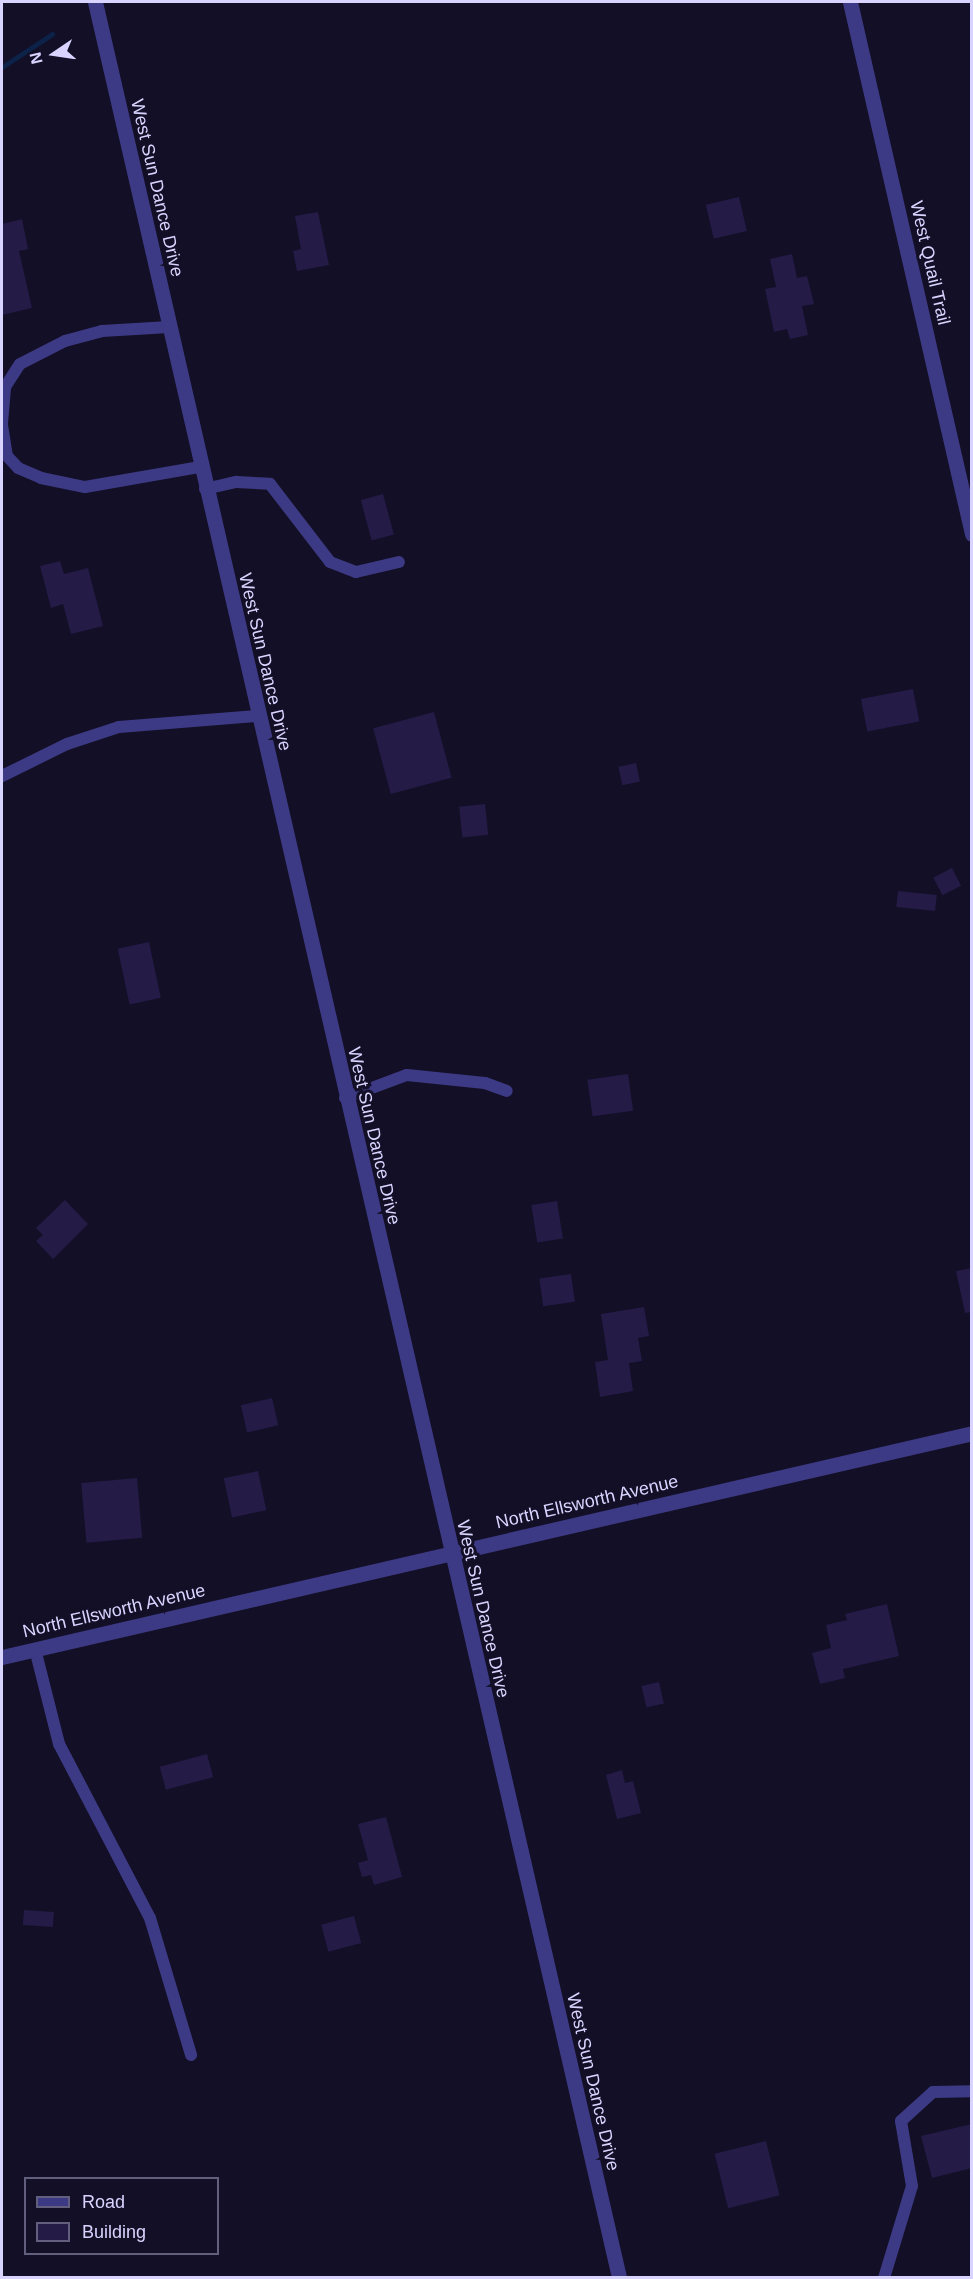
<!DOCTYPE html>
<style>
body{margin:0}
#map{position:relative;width:973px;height:2279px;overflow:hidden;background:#130f26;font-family:Helvetica,sans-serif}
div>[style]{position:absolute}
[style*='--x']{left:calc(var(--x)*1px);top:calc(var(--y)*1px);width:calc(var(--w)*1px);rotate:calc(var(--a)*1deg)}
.stream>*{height:5px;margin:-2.5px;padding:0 2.5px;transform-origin:2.5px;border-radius:2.5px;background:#0c2248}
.building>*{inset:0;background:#241b47;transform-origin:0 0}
.service>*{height:12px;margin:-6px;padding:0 6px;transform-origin:6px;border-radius:6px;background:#3d3a85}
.minor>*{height:15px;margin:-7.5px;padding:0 7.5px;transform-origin:7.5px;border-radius:7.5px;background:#3d3a85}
span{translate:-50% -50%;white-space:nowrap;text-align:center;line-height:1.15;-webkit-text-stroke:6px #130f26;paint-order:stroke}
.street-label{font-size:18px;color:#d9d4ff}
.frame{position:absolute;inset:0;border:3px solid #d9d4ff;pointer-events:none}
.legend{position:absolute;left:24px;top:2177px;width:195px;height:78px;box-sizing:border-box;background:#130f26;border:2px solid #625e7d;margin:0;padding:8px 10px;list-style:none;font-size:18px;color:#d9d4ff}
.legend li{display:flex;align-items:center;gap:12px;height:30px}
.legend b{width:30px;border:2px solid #625e7d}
.north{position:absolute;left:24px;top:24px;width:60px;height:60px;-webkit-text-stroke:4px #130f26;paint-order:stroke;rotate:257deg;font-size:16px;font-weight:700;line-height:24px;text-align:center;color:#d9d4ff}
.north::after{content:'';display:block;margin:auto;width:21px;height:27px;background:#d9d4ff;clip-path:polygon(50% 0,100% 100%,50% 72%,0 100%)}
</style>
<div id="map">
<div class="stream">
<div style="--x:2;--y:67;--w:60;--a:-33.4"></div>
</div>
<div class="building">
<div style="left:739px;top:197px;width:35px;height:34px;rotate:77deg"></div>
<div style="clip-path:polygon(318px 212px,329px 265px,297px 271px,293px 251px,301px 249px,295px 216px)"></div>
<div style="clip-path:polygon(22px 219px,28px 249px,19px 251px,32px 308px,2px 315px,2px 224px)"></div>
<div style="clip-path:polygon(792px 254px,797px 278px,807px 276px,814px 304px,802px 306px,808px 335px,790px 339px,787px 329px,774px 332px,765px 289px,776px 287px,770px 259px)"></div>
<div style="left:383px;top:494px;width:42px;height:23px;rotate:75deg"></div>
<div style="clip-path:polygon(60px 561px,64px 574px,88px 568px,103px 626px,71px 634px,63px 604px,51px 608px,40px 566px)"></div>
<div style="left:913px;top:689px;width:33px;height:53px;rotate:79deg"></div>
<div style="left:434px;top:712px;width:68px;height:63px;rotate:75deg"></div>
<div style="left:636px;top:763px;width:19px;height:18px;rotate:78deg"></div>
<div style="left:485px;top:804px;width:31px;height:26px;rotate:84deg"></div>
<div style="left:952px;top:868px;width:20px;height:21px;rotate:63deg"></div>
<div style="left:898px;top:891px;width:39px;height:16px;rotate:6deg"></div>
<div style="left:149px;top:942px;width:57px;height:32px;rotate:78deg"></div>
<div style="left:628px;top:1074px;width:37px;height:41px;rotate:82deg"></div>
<div style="clip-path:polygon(65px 1200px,88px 1224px,53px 1259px,36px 1241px,43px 1235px,36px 1228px)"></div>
<div style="left:557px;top:1201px;width:38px;height:26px;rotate:81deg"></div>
<div style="clip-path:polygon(972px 1268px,972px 1312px,965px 1313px,956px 1271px)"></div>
<div style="left:571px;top:1274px;width:28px;height:32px;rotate:82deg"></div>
<div style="clip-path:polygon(644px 1307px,649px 1336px,638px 1338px,642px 1361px,629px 1363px,633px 1391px,600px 1397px,595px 1362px,608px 1360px,601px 1314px)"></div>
<div style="left:272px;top:1398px;width:28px;height:32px;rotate:77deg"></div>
<div style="left:258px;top:1471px;width:40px;height:35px;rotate:78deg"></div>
<div style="left:137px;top:1478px;width:60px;height:56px;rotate:85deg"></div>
<div style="clip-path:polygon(887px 1604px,899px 1656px,843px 1669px,845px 1678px,820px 1684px,812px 1653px,831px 1648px,826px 1625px,847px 1620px,845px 1614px)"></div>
<div style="left:659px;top:1682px;width:22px;height:18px;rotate:77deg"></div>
<div style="left:207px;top:1754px;width:24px;height:49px;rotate:75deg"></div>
<div style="clip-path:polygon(622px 1770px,625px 1783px,633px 1781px,641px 1813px,617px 1819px,606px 1775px)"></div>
<div style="clip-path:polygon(386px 1817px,402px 1877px,374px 1885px,371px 1875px,362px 1877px,358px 1863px,368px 1860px,358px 1824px)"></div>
<div style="left:24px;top:1910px;width:30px;height:15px;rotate:4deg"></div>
<div style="left:354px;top:1916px;width:28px;height:34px;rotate:75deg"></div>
<div style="clip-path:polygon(972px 2124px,972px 2168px,932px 2178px,921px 2136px)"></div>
<div style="left:766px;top:2141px;width:56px;height:53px;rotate:76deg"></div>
</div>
<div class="service">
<div style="--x:2;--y:423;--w:36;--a:-85"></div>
<div style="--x:5;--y:387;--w:27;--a:-57"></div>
<div style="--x:20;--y:364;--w:51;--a:-27.1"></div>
<div style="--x:65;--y:341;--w:38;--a:-15"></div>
<div style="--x:102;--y:331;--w:67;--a:-3.4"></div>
<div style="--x:2;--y:425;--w:31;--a:81"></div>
<div style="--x:7;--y:456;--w:16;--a:47"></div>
<div style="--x:18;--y:468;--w:25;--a:23"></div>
<div style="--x:41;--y:478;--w:45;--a:11.6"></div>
<div style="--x:85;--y:487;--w:117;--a:-9.9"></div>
<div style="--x:205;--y:489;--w:32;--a:-13"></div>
<div style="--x:236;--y:482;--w:34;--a:3"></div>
<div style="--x:270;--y:484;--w:98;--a:52.4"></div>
<div style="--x:330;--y:562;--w:28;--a:21"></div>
<div style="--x:356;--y:572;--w:44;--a:-13.1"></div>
<div style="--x:2;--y:776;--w:72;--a:-26.2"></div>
<div style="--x:67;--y:744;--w:55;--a:-18.1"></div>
<div style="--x:119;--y:727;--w:138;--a:-4.6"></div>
<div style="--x:345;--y:1098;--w:66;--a:-20.4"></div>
<div style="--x:407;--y:1075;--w:78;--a:5.9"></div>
<div style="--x:485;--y:1083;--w:23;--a:20"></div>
<div style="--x:35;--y:1649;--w:98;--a:75.8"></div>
<div style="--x:59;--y:1744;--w:196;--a:62.4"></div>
<div style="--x:150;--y:1918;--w:143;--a:73.3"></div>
<div style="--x:884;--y:2278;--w:96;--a:-73.1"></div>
<div style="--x:912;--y:2186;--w:66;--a:-99.6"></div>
<div style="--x:901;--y:2121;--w:43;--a:-42.2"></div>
<div style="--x:933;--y:2092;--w:39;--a:-1"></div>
</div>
<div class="minor">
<div style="--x:95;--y:2;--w:2336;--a:77.03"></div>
<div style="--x:850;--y:2;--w:546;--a:77.08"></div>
<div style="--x:2;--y:1657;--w:996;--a:-13"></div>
</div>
<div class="street-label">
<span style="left:157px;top:188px;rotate:77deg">West Sun Dance Drive</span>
<span style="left:930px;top:263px;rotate:77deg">West Quail Trail</span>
<span style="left:265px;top:662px;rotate:77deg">West Sun Dance Drive</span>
<span style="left:374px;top:1136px;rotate:77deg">West Sun Dance Drive</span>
<span style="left:587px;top:1502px;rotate:-13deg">North Ellsworth Avenue</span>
<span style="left:483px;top:1609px;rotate:77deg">West Sun Dance Drive</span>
<span style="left:114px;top:1611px;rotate:-13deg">North Ellsworth Avenue</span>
<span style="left:593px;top:2082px;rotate:77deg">West Sun Dance Drive</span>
</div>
<div class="frame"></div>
<ul class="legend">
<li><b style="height:8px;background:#3d3a85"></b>Road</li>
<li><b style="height:16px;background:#241b47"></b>Building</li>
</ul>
<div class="north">N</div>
</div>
